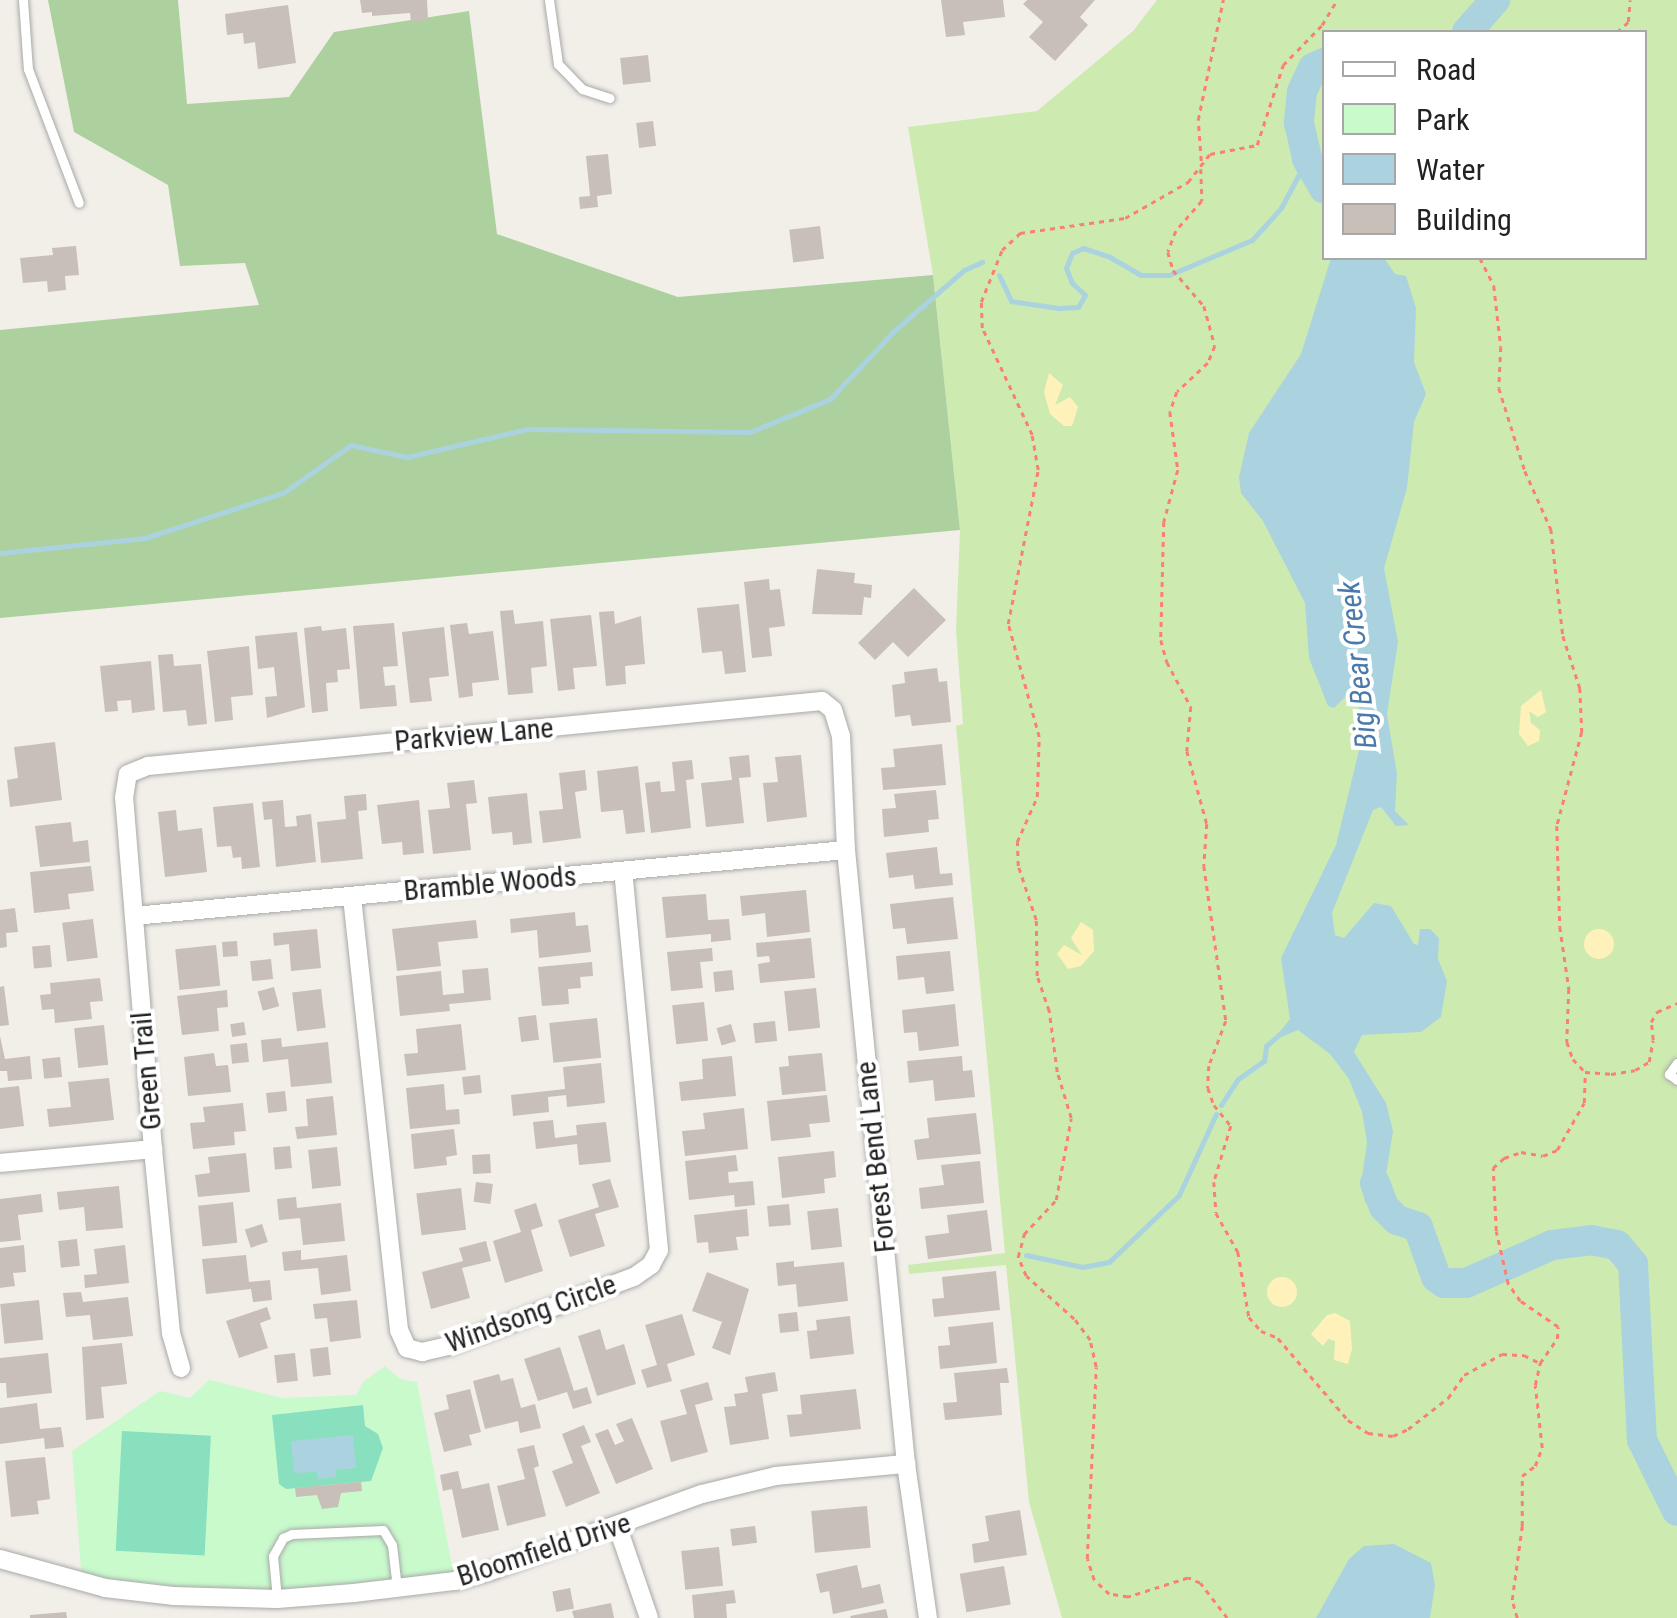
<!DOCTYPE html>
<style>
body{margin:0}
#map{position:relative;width:1677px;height:1618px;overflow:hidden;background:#f2efe9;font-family:"Roboto Condensed",sans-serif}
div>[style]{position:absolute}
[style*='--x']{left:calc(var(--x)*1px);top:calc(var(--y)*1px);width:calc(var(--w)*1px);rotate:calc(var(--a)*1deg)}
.grass>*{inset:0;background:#cdebb0}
.forest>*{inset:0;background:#add19e}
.sand>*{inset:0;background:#fff1ba}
.round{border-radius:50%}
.park>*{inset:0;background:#c8facc}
.pitch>*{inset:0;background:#88e0be;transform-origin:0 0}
.water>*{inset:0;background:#aad3df}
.stream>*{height:5px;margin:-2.5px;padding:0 2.5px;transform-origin:2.5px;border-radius:2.5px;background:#aad3df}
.river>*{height:30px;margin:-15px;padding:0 15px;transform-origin:15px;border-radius:15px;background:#aad3df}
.building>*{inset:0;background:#c7bfb8;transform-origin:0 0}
.path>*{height:2.5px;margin-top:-1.25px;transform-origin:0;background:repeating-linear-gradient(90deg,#fa8072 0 5px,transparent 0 10px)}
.roads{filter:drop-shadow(0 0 2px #a9a9a9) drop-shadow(0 0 2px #a9a9a9)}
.lane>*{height:9px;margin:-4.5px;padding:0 4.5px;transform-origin:4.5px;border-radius:4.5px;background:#fff}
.street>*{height:18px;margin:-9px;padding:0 9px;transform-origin:9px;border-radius:9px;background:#fff}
span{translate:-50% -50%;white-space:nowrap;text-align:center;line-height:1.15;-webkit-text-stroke:8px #fff;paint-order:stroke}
.street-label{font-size:28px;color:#222}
.water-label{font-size:30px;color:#4a7aab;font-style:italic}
.legend{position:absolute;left:1322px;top:30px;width:325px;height:230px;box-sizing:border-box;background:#fff;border:2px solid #a7a7a7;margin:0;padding:12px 18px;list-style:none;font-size:30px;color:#222}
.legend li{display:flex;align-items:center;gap:20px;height:50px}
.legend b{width:50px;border:2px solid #a7a7a7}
</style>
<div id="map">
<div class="grass">
<div style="clip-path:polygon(evenodd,1157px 0,1677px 0,1677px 1618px,1062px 1618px,1029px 1502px,1006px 1265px,909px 1274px,908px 1265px,1005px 1253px,956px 726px,963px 724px,956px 630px,960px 530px,933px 275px,908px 127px,1037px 111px,1133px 31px,1157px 0,1324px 32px,1644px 32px,1644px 258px,1324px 258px,1324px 32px)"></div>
</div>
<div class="forest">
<div style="clip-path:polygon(48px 0,178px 0,187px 104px,289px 97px,334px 32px,469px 11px,497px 234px,678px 297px,933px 275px,960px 530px,0 618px,0 330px,259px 305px,245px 263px,180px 266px,168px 185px,74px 132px)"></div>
</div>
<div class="sand">
<div style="clip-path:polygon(1049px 373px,1063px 385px,1055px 405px,1070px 397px,1078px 407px,1072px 426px,1064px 426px,1050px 414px,1044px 392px)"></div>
<div style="clip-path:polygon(1541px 690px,1546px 712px,1538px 717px,1529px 711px,1531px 723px,1540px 730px,1539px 741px,1528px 746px,1519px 734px,1521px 706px)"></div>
<div style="clip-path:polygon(1081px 922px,1093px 930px,1094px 951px,1081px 966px,1068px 969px,1057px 954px,1064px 945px,1082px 955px,1071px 938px)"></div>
<div class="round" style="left:1584px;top:929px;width:30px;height:30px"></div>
<div class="round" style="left:1267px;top:1277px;width:30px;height:30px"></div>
<div style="clip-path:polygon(1335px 1313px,1350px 1321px,1352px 1349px,1348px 1364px,1334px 1360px,1335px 1341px,1328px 1339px,1323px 1346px,1311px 1334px,1327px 1315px)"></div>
</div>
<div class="park">
<div style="clip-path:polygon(385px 1366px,400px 1379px,417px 1382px,455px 1581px,315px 1596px,82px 1583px,72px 1451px,160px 1391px,190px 1398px,209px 1380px,283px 1398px,356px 1395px,363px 1382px)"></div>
</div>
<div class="pitch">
<div style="clip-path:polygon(363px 1405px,365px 1426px,378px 1434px,383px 1448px,371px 1481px,286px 1489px,279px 1484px,272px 1415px)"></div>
<div style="left:122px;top:1431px;width:89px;height:120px;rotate:3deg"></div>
</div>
<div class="water">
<div style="clip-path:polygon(1331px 258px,1384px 258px,1395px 274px,1406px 276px,1416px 308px,1414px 362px,1426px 394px,1414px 422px,1407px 488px,1384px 568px,1398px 642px,1387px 714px,1397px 774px,1395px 811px,1409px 825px,1396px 826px,1381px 807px,1373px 810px,1332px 913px,1335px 935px,1344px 938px,1374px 903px,1391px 906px,1414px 944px,1418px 945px,1420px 929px,1430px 929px,1439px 938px,1438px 959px,1447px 981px,1441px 1017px,1421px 1032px,1362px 1035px,1354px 1052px,1386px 1103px,1393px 1131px,1385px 1181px,1393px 1202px,1392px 1216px,1379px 1219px,1365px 1202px,1361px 1184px,1367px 1142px,1362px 1112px,1349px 1079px,1330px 1054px,1298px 1030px,1279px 1038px,1278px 1034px,1290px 1019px,1281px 958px,1336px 845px,1359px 750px,1359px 708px,1349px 693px,1334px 708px,1328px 706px,1309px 658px,1305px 603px,1263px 521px,1241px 493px,1239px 477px,1249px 433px,1301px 354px)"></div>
<div style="clip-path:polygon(353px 1435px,356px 1468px,336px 1470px,336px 1477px,318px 1479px,317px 1472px,294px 1473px,291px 1441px)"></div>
<div style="clip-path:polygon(1394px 1544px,1431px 1563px,1435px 1585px,1430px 1618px,1316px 1618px,1349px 1559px,1364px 1546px)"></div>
</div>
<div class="stream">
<div style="--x:999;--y:275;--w:29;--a:65"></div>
<div style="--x:1011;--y:301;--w:48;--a:8.5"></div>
<div style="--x:1058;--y:308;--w:20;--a:-3"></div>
<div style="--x:1078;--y:307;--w:14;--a:-60"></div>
<div style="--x:1085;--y:295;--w:18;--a:-137"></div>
<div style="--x:1072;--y:283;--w:16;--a:-112"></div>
<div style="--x:1066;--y:268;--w:16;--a:-68"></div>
<div style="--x:1072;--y:253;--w:12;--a:-24"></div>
<div style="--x:1083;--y:248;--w:26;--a:18"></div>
<div style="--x:1108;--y:256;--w:38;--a:30"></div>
<div style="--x:1141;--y:275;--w:28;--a:0"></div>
<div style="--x:1169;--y:275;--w:90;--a:-22.9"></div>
<div style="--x:1252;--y:240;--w:43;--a:-47.8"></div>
<div style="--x:1281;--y:208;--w:55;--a:-62"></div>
<div style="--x:0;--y:553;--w:146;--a:-5.9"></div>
<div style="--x:145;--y:538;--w:145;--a:-18.1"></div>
<div style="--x:283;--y:493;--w:83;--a:-35.2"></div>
<div style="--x:351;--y:445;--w:57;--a:12.1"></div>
<div style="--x:407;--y:457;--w:123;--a:-13.1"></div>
<div style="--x:527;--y:429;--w:223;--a:0.8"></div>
<div style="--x:750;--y:432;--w:87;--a:-22.4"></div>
<div style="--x:830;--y:399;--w:93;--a:-46.7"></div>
<div style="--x:894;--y:331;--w:93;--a:-41.1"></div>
<div style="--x:964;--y:270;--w:20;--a:-24"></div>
<div style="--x:1221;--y:1105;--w:31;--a:-57"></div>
<div style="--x:1238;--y:1079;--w:32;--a:-35"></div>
<div style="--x:1264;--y:1061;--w:15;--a:-82"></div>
<div style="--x:1266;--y:1046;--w:18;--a:-41"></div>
<div style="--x:1026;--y:1255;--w:58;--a:11.9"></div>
<div style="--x:1083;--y:1267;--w:26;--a:-11"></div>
<div style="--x:1109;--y:1262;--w:97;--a:-43.7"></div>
<div style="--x:1179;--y:1195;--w:89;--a:-65.4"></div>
</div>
<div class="river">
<div style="--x:1467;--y:32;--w:43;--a:-48.8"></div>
<div style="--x:1324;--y:63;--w:12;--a:156"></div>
<div style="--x:1313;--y:68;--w:26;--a:115"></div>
<div style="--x:1302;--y:92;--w:31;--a:96"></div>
<div style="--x:1299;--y:123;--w:37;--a:77"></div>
<div style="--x:1307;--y:159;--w:34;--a:60"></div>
<div style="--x:1375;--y:1183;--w:26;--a:69"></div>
<div style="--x:1384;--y:1207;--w:18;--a:45"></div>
<div style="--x:1397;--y:1220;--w:22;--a:18"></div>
<div style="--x:1418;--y:1227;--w:53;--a:70.2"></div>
<div style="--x:1436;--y:1277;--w:10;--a:37"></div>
<div style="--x:1444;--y:1283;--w:22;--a:0"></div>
<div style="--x:1466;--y:1283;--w:94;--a:-23.8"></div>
<div style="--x:1552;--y:1245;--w:39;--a:-7"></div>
<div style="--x:1591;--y:1240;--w:26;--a:11"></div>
<div style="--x:1617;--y:1245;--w:25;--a:50"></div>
<div style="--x:1633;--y:1264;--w:176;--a:87.1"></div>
<div style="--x:1642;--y:1440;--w:79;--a:63.8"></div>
</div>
<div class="building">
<div style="clip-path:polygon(360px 0,427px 0,428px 20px,411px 22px,410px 13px,372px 16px,372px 12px,362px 13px)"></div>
<div style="clip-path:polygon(941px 0,1003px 0,1005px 17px,963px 22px,965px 35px,946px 37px)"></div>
<div style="clip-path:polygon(1027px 0,1095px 0,1080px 17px,1088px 25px,1055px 61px,1029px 37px,1043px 22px,1023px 4px)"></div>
<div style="clip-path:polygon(288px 5px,296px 63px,258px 69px,255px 42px,244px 44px,243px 33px,227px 35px,225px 14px)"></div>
<div style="left:648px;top:55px;width:27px;height:28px;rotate:84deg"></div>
<div style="left:653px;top:121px;width:25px;height:17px;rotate:83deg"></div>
<div style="clip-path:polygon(608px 154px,612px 194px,597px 196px,598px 207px,580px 209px,579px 197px,590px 196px,586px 156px)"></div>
<div style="left:820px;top:226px;width:33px;height:31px;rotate:83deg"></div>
<div style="clip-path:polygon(76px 246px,79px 275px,65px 276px,66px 290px,48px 292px,47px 281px,23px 283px,20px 258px,53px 255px,52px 248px)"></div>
<div style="clip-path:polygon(817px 569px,855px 573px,854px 583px,872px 585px,871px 598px,864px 597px,862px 615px,812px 614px)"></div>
<div style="clip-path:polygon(769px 579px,770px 590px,780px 589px,785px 626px,769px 628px,772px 656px,752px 658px,744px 582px)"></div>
<div style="clip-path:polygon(914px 588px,946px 620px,908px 657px,893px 642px,875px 660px,858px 643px)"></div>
<div style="clip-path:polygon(739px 604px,746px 672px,725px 674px,722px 651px,702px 653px,697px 608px)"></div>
<div style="clip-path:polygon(513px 610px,515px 624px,543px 621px,547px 666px,531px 668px,533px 693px,508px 695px,500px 611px)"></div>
<div style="clip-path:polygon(614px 611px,615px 624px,641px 616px,645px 664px,625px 666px,626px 684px,606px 686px,599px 612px)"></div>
<div style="clip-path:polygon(591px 615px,597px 666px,573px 668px,575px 689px,558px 691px,550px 619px)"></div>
<div style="clip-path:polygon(394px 623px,398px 666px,383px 667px,385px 686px,395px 685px,397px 706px,360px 709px,353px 626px)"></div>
<div style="clip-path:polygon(467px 623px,469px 634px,493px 631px,499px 680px,472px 683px,473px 696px,459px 698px,450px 625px)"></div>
<div style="clip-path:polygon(321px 626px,322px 631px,346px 628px,350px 669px,337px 670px,338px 682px,326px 683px,328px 711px,312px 713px,304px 628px)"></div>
<div style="clip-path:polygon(444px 627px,449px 676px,429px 678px,432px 701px,410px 703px,402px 632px)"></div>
<div style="clip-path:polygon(297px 632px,305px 707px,267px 718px,265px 697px,277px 696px,274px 667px,258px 669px,255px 636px)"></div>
<div style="clip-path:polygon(249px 646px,253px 695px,231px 697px,233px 720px,215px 722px,207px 651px)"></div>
<div style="clip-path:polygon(173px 654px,174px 666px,201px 664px,207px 724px,188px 726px,186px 710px,163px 712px,158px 655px)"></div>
<div style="clip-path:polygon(151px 661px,155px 710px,132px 713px,131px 700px,117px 701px,118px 711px,105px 712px,100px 666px)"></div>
<div style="clip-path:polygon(937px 668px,939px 682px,947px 681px,951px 722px,912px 726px,910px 715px,895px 717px,892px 685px,905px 683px,904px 672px)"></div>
<div style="clip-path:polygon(55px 742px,62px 800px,10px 807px,7px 780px,18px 778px,14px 747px)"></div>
<div style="clip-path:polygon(942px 744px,946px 785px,883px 790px,881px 768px,895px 767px,893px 749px)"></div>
<div style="clip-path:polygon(749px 755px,751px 777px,739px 778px,744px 823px,706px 827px,701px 783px,732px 780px,729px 757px)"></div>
<div style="clip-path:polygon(801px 755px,807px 817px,767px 822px,763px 783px,778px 782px,775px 757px)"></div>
<div style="clip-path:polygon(692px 760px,694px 779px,686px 780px,691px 828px,651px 833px,645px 783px,660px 781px,661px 792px,675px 791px,672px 762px)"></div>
<div style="clip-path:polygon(638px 766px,645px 832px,626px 834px,623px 810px,601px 812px,597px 771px)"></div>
<div style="clip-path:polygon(585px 770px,587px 790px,575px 792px,581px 838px,543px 843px,539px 811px,563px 809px,559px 773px)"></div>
<div style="clip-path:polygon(474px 780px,477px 803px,466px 804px,471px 850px,433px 854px,428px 810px,450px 808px,447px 783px)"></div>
<div style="clip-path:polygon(936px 790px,939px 819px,928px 820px,929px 832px,884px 837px,882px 809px,896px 808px,894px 794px)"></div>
<div style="clip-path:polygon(527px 793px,532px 843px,513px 845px,512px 832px,492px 834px,488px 797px)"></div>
<div style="clip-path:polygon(366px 794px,367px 810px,358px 811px,363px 859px,321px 863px,317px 822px,346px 819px,344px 796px)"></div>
<div style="clip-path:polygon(283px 800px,285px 827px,297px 826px,296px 816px,311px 814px,316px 862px,276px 867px,272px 819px,264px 820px,262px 802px)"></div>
<div style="clip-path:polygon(419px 800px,424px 853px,403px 855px,402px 842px,382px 844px,377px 805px)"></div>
<div style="clip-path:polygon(253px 803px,260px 867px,242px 869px,241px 857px,233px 858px,231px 846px,217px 847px,213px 807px)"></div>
<div style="clip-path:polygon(176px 810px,178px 831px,202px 828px,207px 872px,165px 877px,158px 812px)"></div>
<div style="clip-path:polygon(71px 822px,73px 842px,88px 840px,90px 862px,40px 867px,35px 826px)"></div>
<div style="clip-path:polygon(937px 847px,940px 874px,952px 873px,953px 885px,915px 889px,913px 875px,889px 878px,886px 853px)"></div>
<div style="clip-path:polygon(91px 866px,94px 891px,68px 894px,70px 909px,34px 913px,30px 872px)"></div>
<div style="clip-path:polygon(806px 890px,810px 932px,767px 937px,765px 913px,742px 916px,740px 896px)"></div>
<div style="clip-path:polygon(706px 894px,708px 920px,729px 919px,731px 940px,711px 942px,711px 934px,666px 938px,662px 897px)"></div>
<div style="clip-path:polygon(953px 897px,958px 939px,907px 944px,905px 928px,893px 929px,890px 904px)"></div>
<div style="clip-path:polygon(15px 908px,18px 932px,6px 933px,7px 947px,0 948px,0 910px)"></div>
<div style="clip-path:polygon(575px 912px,576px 926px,588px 925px,591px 952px,539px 958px,537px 930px,511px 933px,510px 919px)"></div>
<div style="left:93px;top:919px;width:39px;height:31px;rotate:83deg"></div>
<div style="clip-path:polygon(476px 920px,478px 938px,438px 942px,441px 966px,397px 971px,392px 929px)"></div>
<div style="clip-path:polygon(317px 929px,321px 968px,291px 971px,289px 944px,274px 946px,273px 933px)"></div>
<div style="clip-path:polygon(811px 938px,815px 978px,760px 983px,758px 964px,770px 962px,769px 956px,757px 957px,756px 943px)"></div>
<div style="left:237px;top:941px;width:15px;height:15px;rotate:86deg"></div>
<div style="left:50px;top:945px;width:22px;height:18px;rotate:85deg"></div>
<div style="left:216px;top:945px;width:41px;height:41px;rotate:84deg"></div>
<div style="clip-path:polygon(712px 948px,713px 961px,700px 962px,703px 988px,671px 991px,667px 952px)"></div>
<div style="clip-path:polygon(950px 951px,954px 991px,926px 994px,924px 977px,898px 980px,896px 956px)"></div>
<div style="left:271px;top:959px;width:20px;height:21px;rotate:84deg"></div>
<div style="clip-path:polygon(592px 962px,593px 976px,580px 977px,581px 988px,568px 989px,569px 1004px,542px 1006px,538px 967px)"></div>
<div style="clip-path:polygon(488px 968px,491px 1000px,449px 1004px,450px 1011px,400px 1016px,396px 976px,441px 971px,443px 995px,464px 993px,462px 970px)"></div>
<div style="left:732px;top:970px;width:20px;height:19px;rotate:84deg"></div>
<div style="clip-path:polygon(100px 978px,103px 1001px,90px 1002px,92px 1019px,55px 1023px,54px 1009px,42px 1010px,40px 995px,51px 994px,50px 983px)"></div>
<div style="clip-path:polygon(4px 986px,9px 1025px,0 1026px,0 987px)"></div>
<div style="left:274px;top:987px;width:20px;height:17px;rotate:75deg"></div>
<div style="left:816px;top:988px;width:40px;height:32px;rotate:84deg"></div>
<div style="left:321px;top:989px;width:39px;height:29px;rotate:83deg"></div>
<div style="clip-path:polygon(227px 990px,228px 1007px,217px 1008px,219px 1031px,182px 1035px,177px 996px)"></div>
<div style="left:704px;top:1002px;width:39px;height:32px;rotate:84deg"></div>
<div style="clip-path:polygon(955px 1004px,959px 1046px,919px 1051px,917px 1032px,904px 1033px,902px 1010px)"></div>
<div style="left:536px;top:1015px;width:25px;height:18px;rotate:83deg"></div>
<div style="left:597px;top:1018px;width:40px;height:48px;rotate:84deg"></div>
<div style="left:775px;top:1021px;width:20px;height:22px;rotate:84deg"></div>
<div style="left:244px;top:1022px;width:13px;height:14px;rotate:81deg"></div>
<div style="clip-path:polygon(461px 1024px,466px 1070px,407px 1076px,404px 1054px,418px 1053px,416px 1029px)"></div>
<div style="left:731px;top:1024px;width:18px;height:15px;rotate:74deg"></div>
<div style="left:104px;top:1025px;width:40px;height:30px;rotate:84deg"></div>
<div style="clip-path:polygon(0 1036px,5px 1059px,30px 1056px,32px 1079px,8px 1081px,7px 1071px,0 1071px)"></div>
<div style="clip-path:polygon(281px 1038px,282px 1047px,328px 1042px,332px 1083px,291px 1087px,288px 1059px,263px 1062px,261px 1040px)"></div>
<div style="left:247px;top:1043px;width:19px;height:17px;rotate:84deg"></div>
<div style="clip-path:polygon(214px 1053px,216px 1066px,228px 1065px,231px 1092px,188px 1096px,184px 1057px)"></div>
<div style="clip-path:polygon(822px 1053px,826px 1091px,782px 1095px,779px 1067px,789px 1066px,788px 1056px)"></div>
<div style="clip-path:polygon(732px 1056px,736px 1096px,681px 1101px,679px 1082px,703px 1079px,702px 1059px)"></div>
<div style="clip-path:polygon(962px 1056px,963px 1071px,972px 1070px,975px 1097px,935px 1101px,933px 1080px,909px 1083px,907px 1061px)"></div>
<div style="left:60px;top:1057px;width:20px;height:18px;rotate:84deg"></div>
<div style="clip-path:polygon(601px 1063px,605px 1103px,567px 1107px,566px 1095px,548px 1097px,549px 1112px,513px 1116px,511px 1095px,565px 1089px,563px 1067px)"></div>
<div style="left:480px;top:1075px;width:18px;height:18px;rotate:84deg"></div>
<div style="clip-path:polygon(109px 1078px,114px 1120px,49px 1127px,47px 1109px,71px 1107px,68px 1082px)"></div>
<div style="clip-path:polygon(444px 1084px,446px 1110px,459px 1109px,460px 1124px,410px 1129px,406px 1088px)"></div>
<div style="clip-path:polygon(19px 1086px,24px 1126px,0 1129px,0 1088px)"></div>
<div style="left:285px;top:1091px;width:20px;height:19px;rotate:84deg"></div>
<div style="clip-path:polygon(827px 1095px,830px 1122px,809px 1124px,811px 1137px,771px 1141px,767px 1101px)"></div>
<div style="clip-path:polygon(333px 1096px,337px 1135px,297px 1139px,295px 1127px,308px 1126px,306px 1099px)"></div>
<div style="clip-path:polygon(243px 1103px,246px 1131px,234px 1132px,235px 1145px,193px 1149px,190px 1123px,205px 1122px,203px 1107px)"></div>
<div style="clip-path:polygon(744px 1108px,748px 1149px,685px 1156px,682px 1131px,705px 1129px,703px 1113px)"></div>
<div style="clip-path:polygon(976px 1113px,981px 1154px,917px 1160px,914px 1140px,929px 1138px,927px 1118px)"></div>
<div style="clip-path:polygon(553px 1120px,555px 1138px,577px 1135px,576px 1125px,606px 1122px,611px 1162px,579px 1165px,577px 1144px,536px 1149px,533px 1122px)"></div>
<div style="clip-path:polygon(454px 1129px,457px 1155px,446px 1157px,447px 1165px,414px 1169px,411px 1134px)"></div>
<div style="left:290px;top:1146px;width:22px;height:17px;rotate:85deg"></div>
<div style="left:337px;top:1147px;width:39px;height:29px;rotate:84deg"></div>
<div style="clip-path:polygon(834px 1151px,836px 1177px,824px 1179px,825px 1193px,782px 1198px,778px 1157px)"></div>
<div style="clip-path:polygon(246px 1153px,250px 1192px,198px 1197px,195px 1175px,210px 1173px,208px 1157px)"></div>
<div style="left:490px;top:1154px;width:19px;height:18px;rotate:87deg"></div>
<div style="clip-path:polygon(736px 1155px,738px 1171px,728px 1172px,729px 1183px,753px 1181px,755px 1205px,735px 1207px,734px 1195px,689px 1200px,685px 1161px)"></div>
<div style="clip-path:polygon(980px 1161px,984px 1203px,921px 1209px,919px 1188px,944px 1185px,941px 1165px)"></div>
<div style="clip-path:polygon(610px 1179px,619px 1207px,595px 1214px,605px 1246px,570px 1257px,558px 1220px,599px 1207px,592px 1184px)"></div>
<div style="left:476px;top:1182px;width:17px;height:20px;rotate:7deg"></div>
<div style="clip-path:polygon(119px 1186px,123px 1228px,86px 1231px,84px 1207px,59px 1210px,57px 1192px)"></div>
<div style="left:461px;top:1188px;width:42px;height:45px;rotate:83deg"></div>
<div style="clip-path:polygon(41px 1194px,43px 1212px,18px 1215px,21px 1240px,0 1242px,0 1199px)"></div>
<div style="clip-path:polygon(296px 1197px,297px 1208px,341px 1203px,345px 1241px,303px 1245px,300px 1218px,279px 1220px,277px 1199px)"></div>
<div style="left:233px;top:1202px;width:41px;height:35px;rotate:84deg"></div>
<div style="clip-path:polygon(536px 1203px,543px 1226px,531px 1230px,543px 1271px,505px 1283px,493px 1241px,521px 1232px,514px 1210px)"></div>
<div style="left:789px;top:1204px;width:21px;height:22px;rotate:85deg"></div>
<div style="left:838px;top:1208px;width:39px;height:31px;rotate:84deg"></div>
<div style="clip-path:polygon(747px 1209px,749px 1236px,736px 1237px,738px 1250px,709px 1253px,708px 1242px,697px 1243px,694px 1215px)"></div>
<div style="clip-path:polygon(987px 1210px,992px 1251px,928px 1259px,925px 1236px,949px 1233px,947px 1215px)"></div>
<div style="left:262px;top:1224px;width:19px;height:18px;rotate:72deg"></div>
<div style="left:77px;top:1239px;width:27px;height:19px;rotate:84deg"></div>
<div style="clip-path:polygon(486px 1241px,491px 1261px,462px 1268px,470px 1298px,431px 1309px,422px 1272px,463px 1261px,459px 1248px)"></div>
<div style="clip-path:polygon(24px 1245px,26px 1272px,13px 1273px,15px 1286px,0 1288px,0 1248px)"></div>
<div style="clip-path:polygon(125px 1245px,129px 1283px,85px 1288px,84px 1275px,97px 1274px,94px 1249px)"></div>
<div style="clip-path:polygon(301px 1250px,301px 1260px,347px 1255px,351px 1291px,321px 1295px,318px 1268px,284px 1271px,282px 1252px)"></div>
<div style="clip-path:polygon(246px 1255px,249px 1282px,270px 1280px,272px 1300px,253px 1302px,251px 1289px,206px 1294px,202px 1259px)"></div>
<div style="clip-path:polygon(794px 1261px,794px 1267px,844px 1262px,848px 1301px,798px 1307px,796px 1284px,778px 1286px,776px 1263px)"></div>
<div style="clip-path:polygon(996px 1271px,1000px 1310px,934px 1317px,932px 1299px,944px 1298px,942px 1277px)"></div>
<div style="clip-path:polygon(707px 1272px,749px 1289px,730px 1355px,712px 1348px,722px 1322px,692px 1311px)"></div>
<div style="clip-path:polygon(81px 1292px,83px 1302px,128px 1297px,133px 1336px,93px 1340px,90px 1315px,66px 1317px,63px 1293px)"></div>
<div style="left:39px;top:1300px;width:40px;height:39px;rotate:84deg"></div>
<div style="clip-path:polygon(357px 1300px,361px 1338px,330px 1342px,327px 1318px,315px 1319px,313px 1304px)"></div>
<div style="clip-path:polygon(267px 1307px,271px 1319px,260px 1323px,268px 1348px,239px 1358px,226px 1321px)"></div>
<div style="left:797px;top:1312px;width:19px;height:19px;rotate:84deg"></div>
<div style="clip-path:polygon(682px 1314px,695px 1355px,667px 1364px,672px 1381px,647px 1388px,641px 1370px,657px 1365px,645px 1325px)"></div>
<div style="clip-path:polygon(850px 1316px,854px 1354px,810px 1359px,807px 1331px,817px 1330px,816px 1320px)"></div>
<div style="clip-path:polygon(993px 1322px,997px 1363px,940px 1369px,938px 1346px,950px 1345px,948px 1327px)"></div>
<div style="clip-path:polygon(600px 1329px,606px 1350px,624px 1344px,636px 1384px,597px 1396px,578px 1336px)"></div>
<div style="clip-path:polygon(122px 1343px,127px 1384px,101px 1387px,104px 1418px,86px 1420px,82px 1347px)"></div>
<div style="left:328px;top:1347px;width:28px;height:18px;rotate:84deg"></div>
<div style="clip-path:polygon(560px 1347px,574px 1391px,587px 1387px,592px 1403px,573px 1409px,567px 1392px,538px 1401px,524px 1359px)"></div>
<div style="clip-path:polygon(48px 1353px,52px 1393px,7px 1398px,6px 1383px,0 1383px,0 1358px)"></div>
<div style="left:295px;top:1353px;width:28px;height:21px;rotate:84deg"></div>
<div style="clip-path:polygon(1007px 1368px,1009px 1383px,1000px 1383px,1002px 1415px,945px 1420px,943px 1403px,957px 1402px,954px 1373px)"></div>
<div style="clip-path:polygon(775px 1372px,778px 1391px,762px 1394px,769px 1439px,730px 1445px,724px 1407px,736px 1406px,734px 1394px,748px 1392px,745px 1377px)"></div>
<div style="clip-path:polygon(499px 1374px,501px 1381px,513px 1378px,521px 1408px,535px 1404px,541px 1428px,520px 1433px,518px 1421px,485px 1429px,473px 1381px)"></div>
<div style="clip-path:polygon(708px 1382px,713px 1400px,695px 1405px,708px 1452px,671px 1462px,660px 1421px,687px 1414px,680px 1390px)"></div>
<div style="clip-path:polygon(470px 1389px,481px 1432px,469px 1435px,472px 1445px,444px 1452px,434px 1413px,449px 1409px,446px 1395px)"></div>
<div style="clip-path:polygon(856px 1389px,861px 1429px,790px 1437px,787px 1415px,802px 1414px,800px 1395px)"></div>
<div style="clip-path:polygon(37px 1403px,40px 1429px,61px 1427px,64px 1447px,45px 1449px,44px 1438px,0 1444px,0 1408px)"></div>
<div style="clip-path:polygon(632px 1418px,653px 1469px,616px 1484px,595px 1434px,608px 1429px,615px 1445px,624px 1441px,616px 1424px)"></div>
<div style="clip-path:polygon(584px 1425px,591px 1442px,581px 1446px,600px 1493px,566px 1507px,552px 1471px,573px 1463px,562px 1434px)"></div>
<div style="clip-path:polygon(534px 1445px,539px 1466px,534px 1468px,546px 1516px,507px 1526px,497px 1486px,525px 1479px,517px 1449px)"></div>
<div style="clip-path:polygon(45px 1457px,50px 1499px,37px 1501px,39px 1514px,11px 1517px,5px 1461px)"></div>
<div style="clip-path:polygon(458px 1471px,462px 1489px,489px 1483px,499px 1530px,462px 1538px,452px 1489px,443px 1491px,440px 1475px)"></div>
<div style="clip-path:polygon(361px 1482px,362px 1491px,341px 1493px,338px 1507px,322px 1509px,317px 1495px,296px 1497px,295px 1488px)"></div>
<div style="left:867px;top:1506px;width:42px;height:56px;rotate:85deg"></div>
<div style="clip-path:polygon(1020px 1510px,1027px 1555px,974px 1563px,972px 1544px,989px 1541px,985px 1516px)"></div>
<div style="left:755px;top:1526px;width:17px;height:25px;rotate:83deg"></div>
<div style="left:719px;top:1547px;width:39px;height:38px;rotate:84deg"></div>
<div style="clip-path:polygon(857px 1565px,862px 1588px,880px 1584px,884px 1603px,833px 1614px,829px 1591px,820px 1593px,816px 1574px)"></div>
<div style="left:1004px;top:1566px;width:39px;height:45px;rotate:80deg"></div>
<div style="left:570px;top:1588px;width:21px;height:18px;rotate:79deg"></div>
<div style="clip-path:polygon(734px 1590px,736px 1603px,726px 1604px,727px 1618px,694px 1618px,692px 1595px)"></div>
<div style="clip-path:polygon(611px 1603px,614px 1618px,574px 1618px,572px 1611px)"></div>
<div style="clip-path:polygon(886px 1609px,888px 1618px,851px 1618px,850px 1616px)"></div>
<div style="clip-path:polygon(66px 1612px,67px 1618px,30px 1618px,30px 1615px)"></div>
</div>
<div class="path">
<div style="--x:1617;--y:32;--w:15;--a:-42"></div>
<div style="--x:1628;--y:22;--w:22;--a:-85"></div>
<div style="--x:1201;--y:161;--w:41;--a:-94.2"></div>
<div style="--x:1198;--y:120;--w:123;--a:-78.2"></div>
<div style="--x:1201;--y:169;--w:32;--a:88"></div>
<div style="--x:1202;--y:201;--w:40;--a:131"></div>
<div style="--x:1176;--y:231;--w:22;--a:111"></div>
<div style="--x:1168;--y:252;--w:19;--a:74"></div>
<div style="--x:1173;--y:270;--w:48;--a:49.3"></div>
<div style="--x:1204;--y:306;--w:41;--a:74.6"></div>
<div style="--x:1215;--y:346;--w:18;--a:112"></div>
<div style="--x:1208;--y:363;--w:42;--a:136.9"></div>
<div style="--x:1177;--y:392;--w:21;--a:109"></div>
<div style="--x:1170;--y:412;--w:59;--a:82.1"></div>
<div style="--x:1178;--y:470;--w:54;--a:105.1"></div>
<div style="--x:1164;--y:522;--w:118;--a:91.5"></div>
<div style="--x:1161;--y:640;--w:23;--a:75"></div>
<div style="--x:1167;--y:662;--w:51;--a:61.9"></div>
<div style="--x:1191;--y:707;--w:44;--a:95.2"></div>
<div style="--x:1187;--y:751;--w:76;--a:74.7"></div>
<div style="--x:1207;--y:824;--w:42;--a:94.1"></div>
<div style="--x:1204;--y:866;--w:157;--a:81.9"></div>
<div style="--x:1226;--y:1021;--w:48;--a:110.7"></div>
<div style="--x:1209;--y:1066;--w:22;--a:93"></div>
<div style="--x:1208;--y:1088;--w:18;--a:71"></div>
<div style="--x:1214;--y:1105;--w:27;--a:51"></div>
<div style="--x:1231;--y:1126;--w:59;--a:106.9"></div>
<div style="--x:1214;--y:1182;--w:31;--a:86"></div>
<div style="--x:1216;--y:1213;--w:45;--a:60.6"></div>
<div style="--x:1238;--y:1252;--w:66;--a:80.4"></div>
<div style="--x:1249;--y:1317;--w:18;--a:49"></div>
<div style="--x:1261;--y:1331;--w:18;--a:22"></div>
<div style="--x:1278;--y:1338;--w:108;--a:49.5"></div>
<div style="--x:1348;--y:1420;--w:24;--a:33"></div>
<div style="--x:1368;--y:1433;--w:25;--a:7"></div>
<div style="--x:1393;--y:1436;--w:17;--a:-25"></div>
<div style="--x:1408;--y:1429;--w:51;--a:-37.8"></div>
<div style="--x:1448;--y:1398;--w:28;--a:-55"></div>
<div style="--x:1464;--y:1375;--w:43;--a:-28.9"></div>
<div style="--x:1502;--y:1354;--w:22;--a:3"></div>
<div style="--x:1524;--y:1355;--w:18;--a:27"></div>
<div style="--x:1480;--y:258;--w:31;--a:63"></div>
<div style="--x:1494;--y:286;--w:61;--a:83.5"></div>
<div style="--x:1501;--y:347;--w:41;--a:92.8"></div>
<div style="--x:1499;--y:388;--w:87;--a:72.6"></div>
<div style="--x:1525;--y:471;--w:64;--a:65.9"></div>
<div style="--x:1551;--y:529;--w:108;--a:83.6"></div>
<div style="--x:1563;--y:636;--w:55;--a:71.9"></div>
<div style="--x:1580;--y:688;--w:44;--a:87.4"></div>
<div style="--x:1582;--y:732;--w:97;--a:104.9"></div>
<div style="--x:1557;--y:826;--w:101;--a:88.3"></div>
<div style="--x:1560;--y:927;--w:63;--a:81.7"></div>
<div style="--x:1569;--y:989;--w:53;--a:92.2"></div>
<div style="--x:1567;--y:1042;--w:18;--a:71"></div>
<div style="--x:1573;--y:1059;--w:18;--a:47"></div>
<div style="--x:1585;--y:1072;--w:26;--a:4"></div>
<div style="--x:1611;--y:1074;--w:24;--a:-9"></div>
<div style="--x:1635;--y:1070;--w:16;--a:-30"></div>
<div style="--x:1649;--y:1062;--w:22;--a:-80"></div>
<div style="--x:1653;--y:1040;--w:18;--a:-96"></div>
<div style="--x:1651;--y:1022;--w:12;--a:-59"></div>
<div style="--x:1657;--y:1012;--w:22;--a:-24"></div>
<div style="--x:1227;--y:1618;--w:44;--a:-127.6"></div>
<div style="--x:1200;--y:1583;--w:13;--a:-157"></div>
<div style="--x:1188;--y:1578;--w:63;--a:162.4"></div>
<div style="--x:1128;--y:1597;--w:19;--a:-171"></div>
<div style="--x:1109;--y:1594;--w:21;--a:-137"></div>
<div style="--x:1094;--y:1580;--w:22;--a:-108"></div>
<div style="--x:1087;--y:1559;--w:192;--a:-87.3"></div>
<div style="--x:1096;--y:1367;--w:28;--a:-103"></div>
<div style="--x:1090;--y:1340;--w:26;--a:-127"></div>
<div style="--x:1074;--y:1319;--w:64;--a:-138.1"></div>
<div style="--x:1026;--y:1276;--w:21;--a:-113"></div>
<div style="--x:1018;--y:1257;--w:24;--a:-75"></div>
<div style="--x:1024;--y:1234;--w:47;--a:-46.7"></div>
<div style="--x:1056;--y:1200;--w:83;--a:-79.6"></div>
<div style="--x:1071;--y:1118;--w:48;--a:-106.9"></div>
<div style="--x:1057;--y:1072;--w:62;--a:-97.5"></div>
<div style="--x:1049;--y:1011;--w:37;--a:-109"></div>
<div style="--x:1037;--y:976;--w:56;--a:-91"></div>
<div style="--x:1036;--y:920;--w:57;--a:-108.4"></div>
<div style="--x:1018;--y:866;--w:24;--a:-92"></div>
<div style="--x:1017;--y:842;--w:49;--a:-66"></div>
<div style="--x:1037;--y:797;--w:60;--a:-88.1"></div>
<div style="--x:1039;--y:737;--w:117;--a:-105.3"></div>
<div style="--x:1008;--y:624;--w:157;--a:-79"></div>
<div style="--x:1038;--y:470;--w:36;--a:-100"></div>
<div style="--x:1032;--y:435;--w:118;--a:-115"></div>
<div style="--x:982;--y:328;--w:26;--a:-92"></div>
<div style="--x:981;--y:302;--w:56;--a:-68"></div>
<div style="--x:1002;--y:250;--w:25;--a:-43"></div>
<div style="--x:1020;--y:233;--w:106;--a:-8.1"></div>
<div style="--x:1125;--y:218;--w:73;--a:-29.7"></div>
<div style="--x:1188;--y:182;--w:36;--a:-52"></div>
<div style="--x:1210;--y:154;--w:48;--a:-10.8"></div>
<div style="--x:1257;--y:145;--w:84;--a:-72"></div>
<div style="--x:1283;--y:65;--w:56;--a:-45.7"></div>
<div style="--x:1322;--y:25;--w:29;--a:-59"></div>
<div style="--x:1517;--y:1618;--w:19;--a:-106"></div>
<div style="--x:1512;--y:1600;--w:75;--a:-82.3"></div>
<div style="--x:1522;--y:1526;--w:50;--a:-90"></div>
<div style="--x:1522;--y:1476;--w:16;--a:-38"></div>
<div style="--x:1535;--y:1466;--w:19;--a:-69"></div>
<div style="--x:1542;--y:1448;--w:63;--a:-96.3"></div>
<div style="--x:1535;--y:1385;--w:23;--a:-77"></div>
<div style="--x:1540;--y:1363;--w:29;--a:-55"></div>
<div style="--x:1557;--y:1339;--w:12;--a:-85"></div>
<div style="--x:1558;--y:1327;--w:46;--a:-145.6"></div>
<div style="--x:1520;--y:1301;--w:21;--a:-125"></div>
<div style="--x:1508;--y:1284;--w:54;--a:-102.8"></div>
<div style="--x:1496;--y:1231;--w:63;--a:-92.7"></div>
<div style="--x:1493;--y:1168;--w:15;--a:-42"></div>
<div style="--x:1504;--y:1158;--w:18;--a:-19"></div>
<div style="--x:1521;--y:1152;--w:22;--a:10"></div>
<div style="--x:1543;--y:1156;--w:15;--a:-23"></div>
<div style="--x:1557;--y:1150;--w:54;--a:-60.1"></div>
<div style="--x:1584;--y:1103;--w:30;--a:-88"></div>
</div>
<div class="roads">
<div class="lane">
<div style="--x:23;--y:0;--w:69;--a:85.9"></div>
<div style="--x:28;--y:69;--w:143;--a:69.2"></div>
<div style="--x:549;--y:0;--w:65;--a:82"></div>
<div style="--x:558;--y:64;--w:35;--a:46"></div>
<div style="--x:582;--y:89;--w:29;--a:18"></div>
<div style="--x:1677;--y:1063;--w:14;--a:126"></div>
<div style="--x:1669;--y:1074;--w:10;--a:37"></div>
<div style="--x:277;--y:1599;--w:43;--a:-95.3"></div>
<div style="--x:273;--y:1556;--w:21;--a:-61"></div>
<div style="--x:283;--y:1538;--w:10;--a:-24"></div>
<div style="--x:292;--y:1534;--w:91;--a:-2.5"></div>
<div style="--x:383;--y:1530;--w:17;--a:59"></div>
<div style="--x:392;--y:1545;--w:43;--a:83.4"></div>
</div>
<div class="street">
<div style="--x:352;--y:897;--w:436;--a:83.8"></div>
<div style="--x:399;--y:1330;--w:20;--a:66"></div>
<div style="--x:407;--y:1348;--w:16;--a:15"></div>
<div style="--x:422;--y:1352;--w:28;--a:-13"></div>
<div style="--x:449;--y:1346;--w:197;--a:-20.5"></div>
<div style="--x:634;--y:1277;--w:21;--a:-35"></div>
<div style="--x:651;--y:1265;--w:17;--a:-62"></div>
<div style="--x:659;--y:1250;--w:380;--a:-95.4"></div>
<div style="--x:134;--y:916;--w:715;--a:-5.3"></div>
<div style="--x:0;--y:1163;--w:154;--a:-5.2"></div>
<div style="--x:181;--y:1368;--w:36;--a:-106"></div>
<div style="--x:171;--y:1333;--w:185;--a:-95.6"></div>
<div style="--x:153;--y:1149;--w:352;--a:-94.7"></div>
<div style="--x:124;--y:798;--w:24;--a:-81"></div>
<div style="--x:128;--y:774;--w:22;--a:-22"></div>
<div style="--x:148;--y:766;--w:677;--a:-5.51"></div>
<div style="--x:822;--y:701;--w:14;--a:39"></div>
<div style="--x:833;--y:710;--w:27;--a:73"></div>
<div style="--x:841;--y:736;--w:114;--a:87.5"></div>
<div style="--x:846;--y:850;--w:617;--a:84.42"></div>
<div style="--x:906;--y:1464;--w:156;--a:81.9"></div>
<div style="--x:618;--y:1528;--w:95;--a:71"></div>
<div style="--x:0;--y:1559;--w:109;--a:15.4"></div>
<div style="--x:105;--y:1588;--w:68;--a:6.7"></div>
<div style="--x:173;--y:1596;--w:104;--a:1.7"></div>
<div style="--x:277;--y:1599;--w:77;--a:-4.5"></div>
<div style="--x:354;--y:1593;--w:102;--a:-6.8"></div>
<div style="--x:455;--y:1581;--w:40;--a:-16"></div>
<div style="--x:493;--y:1570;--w:222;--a:-20"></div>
<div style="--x:702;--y:1494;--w:76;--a:-13.7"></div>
<div style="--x:776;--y:1476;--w:131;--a:-5.3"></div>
</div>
</div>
<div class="street-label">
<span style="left:474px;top:735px;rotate:-5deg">Parkview Lane</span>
<span style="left:490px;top:884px;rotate:-5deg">Bramble Woods</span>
<span style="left:147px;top:1071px;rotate:-95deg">Green Trail</span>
<span style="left:876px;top:1157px;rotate:-96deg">Forest Bend Lane</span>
<span style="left:531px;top:1314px;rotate:-20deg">Windsong Circle</span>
<span style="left:544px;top:1550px;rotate:-18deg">Bloomfield Drive</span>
</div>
<div class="water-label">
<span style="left:1358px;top:665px;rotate:-96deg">Big Bear Creek</span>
</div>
<ul class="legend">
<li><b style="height:12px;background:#fff"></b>Road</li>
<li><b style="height:28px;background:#c8facc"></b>Park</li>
<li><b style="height:28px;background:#aad3df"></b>Water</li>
<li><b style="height:28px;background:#c7bfb8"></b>Building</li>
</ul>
</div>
